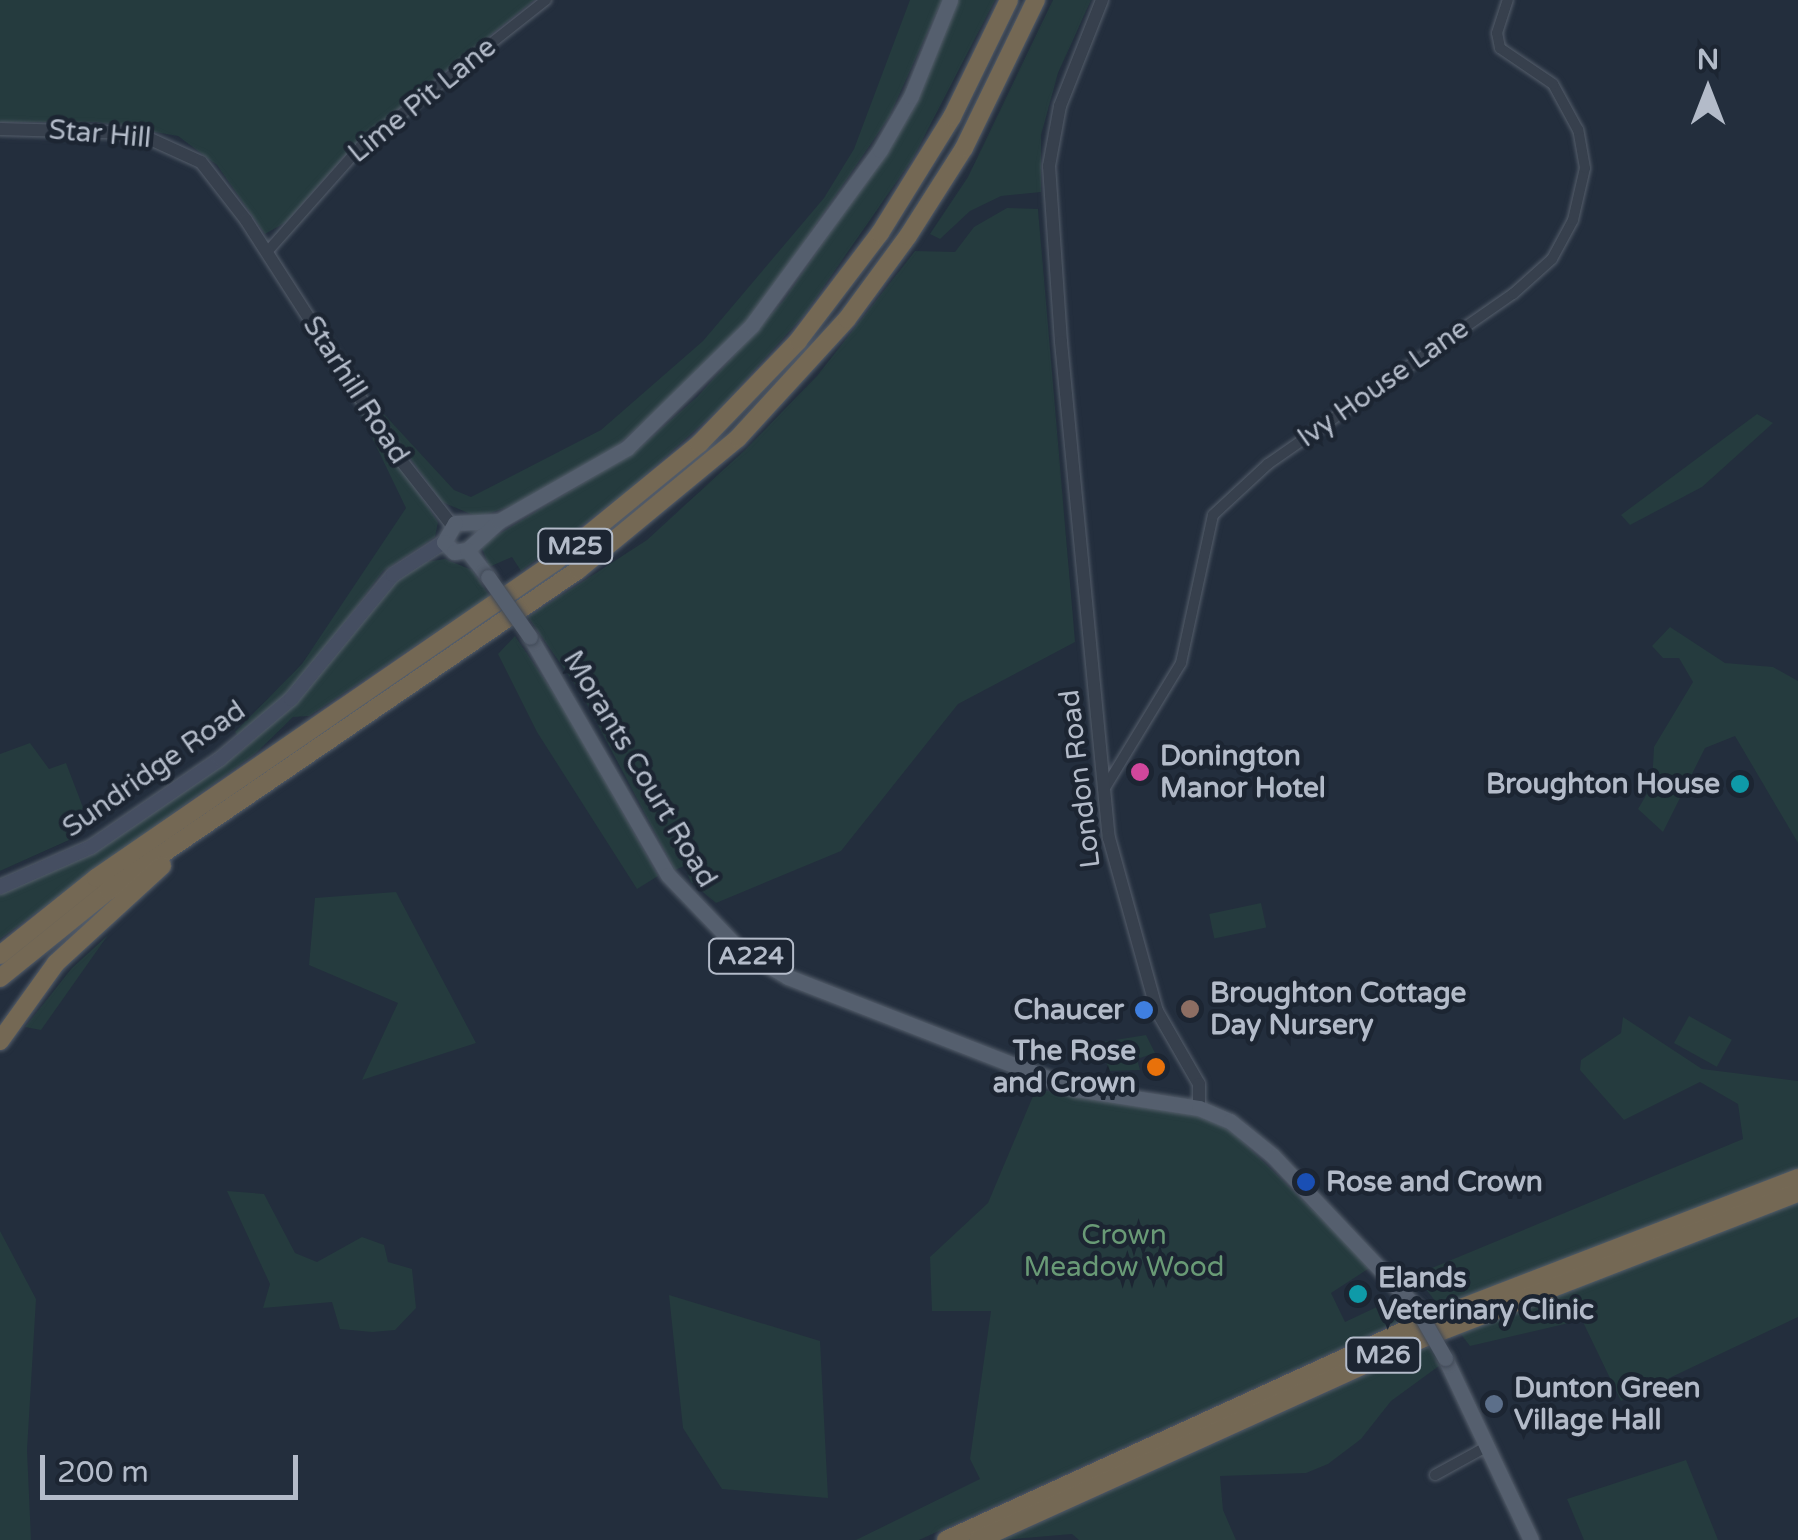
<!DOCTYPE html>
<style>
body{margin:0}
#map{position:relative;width:1798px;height:1540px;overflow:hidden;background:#232e3d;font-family:"Varela Round",sans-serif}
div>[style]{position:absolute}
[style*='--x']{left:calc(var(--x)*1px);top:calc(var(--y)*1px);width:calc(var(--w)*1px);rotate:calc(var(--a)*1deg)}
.green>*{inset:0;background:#253b3e;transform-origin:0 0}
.roads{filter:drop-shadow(0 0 2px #555e6b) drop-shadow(0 0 2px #555e6b)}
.minor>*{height:10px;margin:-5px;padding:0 5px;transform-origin:5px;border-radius:5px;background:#37404d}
.tertiary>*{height:12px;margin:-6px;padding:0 6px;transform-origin:6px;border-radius:6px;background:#37404d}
.secondary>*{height:14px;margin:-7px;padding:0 7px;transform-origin:7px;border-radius:7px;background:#454e61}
.primary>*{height:15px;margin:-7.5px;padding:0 7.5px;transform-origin:7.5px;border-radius:7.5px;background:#555f6e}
.motorway>*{height:18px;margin:-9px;padding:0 9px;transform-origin:9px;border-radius:9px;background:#746854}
.bridges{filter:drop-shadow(0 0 2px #404956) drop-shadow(0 0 2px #404956)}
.primary-bridge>*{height:15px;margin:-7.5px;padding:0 7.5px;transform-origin:7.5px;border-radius:7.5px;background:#555f6e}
.dots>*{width:28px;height:28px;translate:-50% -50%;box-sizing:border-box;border:5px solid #1c2532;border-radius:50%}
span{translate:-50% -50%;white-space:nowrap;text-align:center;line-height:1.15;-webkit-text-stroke:9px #1c2532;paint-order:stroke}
.shield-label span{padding:2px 8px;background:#1c2532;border:2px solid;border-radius:8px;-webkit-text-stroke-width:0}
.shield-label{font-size:25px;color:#b3bbc9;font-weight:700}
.street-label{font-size:28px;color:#b3bbc9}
.poi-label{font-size:28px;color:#b3bbc9;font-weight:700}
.left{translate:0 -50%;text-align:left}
.right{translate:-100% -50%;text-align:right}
.park-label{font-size:28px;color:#699a76}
.north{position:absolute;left:1658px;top:40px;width:100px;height:100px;-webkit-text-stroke:8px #1c2532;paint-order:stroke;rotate:0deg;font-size:28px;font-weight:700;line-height:40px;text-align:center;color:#b3bbc9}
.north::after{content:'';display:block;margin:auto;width:35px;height:45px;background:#b3bbc9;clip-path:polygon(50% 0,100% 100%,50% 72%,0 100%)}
.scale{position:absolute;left:40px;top:1455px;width:258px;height:45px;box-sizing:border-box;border:5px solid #b3bbc9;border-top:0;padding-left:12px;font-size:30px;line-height:35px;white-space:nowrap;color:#b3bbc9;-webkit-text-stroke:8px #1c2532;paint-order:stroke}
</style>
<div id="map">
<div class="green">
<div style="clip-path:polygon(0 0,534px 0,354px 145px,286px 222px,265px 234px,217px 165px,178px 136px,98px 122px,0 122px)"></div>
<div style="clip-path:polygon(910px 0,942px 0,889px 117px,761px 305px,704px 367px,617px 446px,520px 503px,478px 517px,442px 502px,358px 386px,454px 490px,471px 497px,601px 430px,703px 341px,824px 198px,854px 149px)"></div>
<div style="clip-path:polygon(958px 0,995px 0,913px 158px,804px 315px,721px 407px,625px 493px,521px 571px,512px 557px,489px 567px,481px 545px,636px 451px,697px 397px,784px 300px,911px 114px)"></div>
<div style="clip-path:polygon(1053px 0,1091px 0,1058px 73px,1041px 135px,1041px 192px,1001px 196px,970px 211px,940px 239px,930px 234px,968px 177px)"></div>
<div style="clip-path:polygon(1007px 208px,1038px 209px,1075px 642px,958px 704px,841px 851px,716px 903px,691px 882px,684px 866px,675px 870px,581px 693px,528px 617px,647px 540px,746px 449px,817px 376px,915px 251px,955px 252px,974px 227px)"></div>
<div style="clip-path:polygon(350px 392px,438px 522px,435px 537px,383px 571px,295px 688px,239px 737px,235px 732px,302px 664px,406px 508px)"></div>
<div style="clip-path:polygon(1757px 414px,1773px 423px,1702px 487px,1630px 525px,1621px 515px)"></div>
<div style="clip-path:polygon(445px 559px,472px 570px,490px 596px,309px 716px,293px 717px,256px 753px,0 939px,0 895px,136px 825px,243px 750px,298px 700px,389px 588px,419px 563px)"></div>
<div style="clip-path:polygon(1670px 627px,1725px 663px,1773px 667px,1798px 681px,1798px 843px,1735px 736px,1705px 748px,1663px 832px,1638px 809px,1652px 785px,1654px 747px,1693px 682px,1679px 658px,1663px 658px,1652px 646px)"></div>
<div style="clip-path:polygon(515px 636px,565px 710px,658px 876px,637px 889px,537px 732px,498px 654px)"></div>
<div style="clip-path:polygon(30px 743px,49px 769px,66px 763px,84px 810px,69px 840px,0 871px,0 754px)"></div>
<div style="clip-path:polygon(396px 892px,476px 1043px,362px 1080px,398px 1003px,309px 965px,315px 898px)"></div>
<div style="left:1261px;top:903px;width:25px;height:53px;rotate:78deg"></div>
<div style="clip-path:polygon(108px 935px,41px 1030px,25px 1027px,72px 968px)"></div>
<div style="left:1689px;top:1016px;width:49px;height:31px;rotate:29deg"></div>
<div style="clip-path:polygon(1623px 1017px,1702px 1069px,1798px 1081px,1798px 1317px,1621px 1401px,1582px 1320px,1470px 1346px,1415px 1275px,1743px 1139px,1738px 1104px,1700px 1082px,1624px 1120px,1580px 1070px,1581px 1060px,1621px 1033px)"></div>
<div style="clip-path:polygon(1146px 1035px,1155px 1053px,1137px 1059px,1140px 1070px,1108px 1071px,1103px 1042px)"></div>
<div style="clip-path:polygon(1036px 1089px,1206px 1117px,1235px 1134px,1371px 1267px,1331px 1293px,1345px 1322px,1398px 1297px,1411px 1316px,919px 1540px,856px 1540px,980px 1479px,970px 1459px,991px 1311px,932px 1311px,930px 1257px,988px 1203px)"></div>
<div style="clip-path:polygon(227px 1191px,264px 1194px,295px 1253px,317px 1262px,362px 1237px,384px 1245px,388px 1262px,412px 1269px,416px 1308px,395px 1330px,372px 1332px,340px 1329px,332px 1302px,263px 1308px,270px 1284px)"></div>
<div style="clip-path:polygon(0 1231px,36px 1299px,27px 1450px,31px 1540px,0 1540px)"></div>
<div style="clip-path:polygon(669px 1295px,820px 1341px,828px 1498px,722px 1489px,683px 1428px)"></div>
<div style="clip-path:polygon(1432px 1345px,1443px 1363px,1391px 1401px,1361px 1439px,1328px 1464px,1306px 1473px,1220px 1476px,1223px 1510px,1236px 1540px,1079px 1540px,1072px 1534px,1002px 1540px)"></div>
<div style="clip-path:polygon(1686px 1460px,1718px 1540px,1584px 1540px,1567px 1499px)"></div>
</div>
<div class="roads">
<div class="minor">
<div style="--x:267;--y:252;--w:142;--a:-48.4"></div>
<div style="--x:361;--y:146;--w:236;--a:-38.3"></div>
<div style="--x:1105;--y:788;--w:146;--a:-58.7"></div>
<div style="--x:1181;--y:663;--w:151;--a:-77.8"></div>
<div style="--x:1213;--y:515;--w:75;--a:-42.8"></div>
<div style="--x:1268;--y:464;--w:298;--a:-34.8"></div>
<div style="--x:1513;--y:294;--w:52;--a:-41.9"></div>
<div style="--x:1552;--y:259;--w:44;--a:-61.7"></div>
<div style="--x:1573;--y:220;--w:53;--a:-77"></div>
<div style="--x:1585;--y:168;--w:39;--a:-100"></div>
<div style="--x:1578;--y:130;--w:52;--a:-118.5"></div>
<div style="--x:1553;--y:84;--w:64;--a:-145.8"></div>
<div style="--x:1500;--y:48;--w:15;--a:-101"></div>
<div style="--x:1497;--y:33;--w:35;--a:-72"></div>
<div style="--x:1435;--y:1475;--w:60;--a:-28.7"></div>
</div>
<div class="tertiary">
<div style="--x:1102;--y:0;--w:114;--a:111.6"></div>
<div style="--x:1060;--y:106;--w:61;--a:100.4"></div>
<div style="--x:1049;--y:166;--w:176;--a:86.1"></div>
<div style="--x:1061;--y:342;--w:498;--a:84.5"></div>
<div style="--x:1109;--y:838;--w:180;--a:74.5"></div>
<div style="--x:1157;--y:1011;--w:84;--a:60.1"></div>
<div style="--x:1199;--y:1084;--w:24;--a:90"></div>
<div style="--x:0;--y:129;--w:137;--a:1.7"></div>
<div style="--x:137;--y:133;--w:70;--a:24.4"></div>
<div style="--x:201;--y:162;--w:73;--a:52.2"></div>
<div style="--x:246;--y:220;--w:278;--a:57.3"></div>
<div style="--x:396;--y:454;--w:89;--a:51.8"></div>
</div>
<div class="secondary">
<div style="--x:0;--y:887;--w:99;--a:-23.7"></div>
<div style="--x:91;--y:847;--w:156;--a:-34.3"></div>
<div style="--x:220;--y:759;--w:93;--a:-40.2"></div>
<div style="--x:291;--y:699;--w:161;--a:-50.6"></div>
<div style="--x:393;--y:575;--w:61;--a:-32.9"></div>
</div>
<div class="primary">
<div style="--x:499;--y:521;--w:44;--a:177.4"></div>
<div style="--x:455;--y:523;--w:22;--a:120"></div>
<div style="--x:444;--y:542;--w:14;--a:45"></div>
<div style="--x:454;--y:552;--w:13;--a:-9"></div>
<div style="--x:467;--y:550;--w:43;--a:-42.2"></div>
<div style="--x:499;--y:521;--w:147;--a:-29.7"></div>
<div style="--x:627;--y:448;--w:175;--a:-44.5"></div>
<div style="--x:752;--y:325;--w:217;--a:-53.8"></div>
<div style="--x:880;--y:150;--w:62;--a:-60.1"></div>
<div style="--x:911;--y:96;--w:104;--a:-67.9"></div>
<div style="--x:467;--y:550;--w:34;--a:52"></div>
<div style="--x:530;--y:637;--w:275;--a:59.9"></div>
<div style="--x:668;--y:875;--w:101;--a:46.2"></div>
<div style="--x:738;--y:948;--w:58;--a:30.1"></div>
<div style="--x:788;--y:977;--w:309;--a:21.3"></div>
<div style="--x:1076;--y:1089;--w:124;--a:8.8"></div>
<div style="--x:1199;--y:1108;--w:34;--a:23"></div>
<div style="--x:1230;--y:1121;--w:55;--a:39.1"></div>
<div style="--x:1273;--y:1156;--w:208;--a:46.6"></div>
<div style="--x:1445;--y:1358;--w:201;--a:64.7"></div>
</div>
<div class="motorway">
<div style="--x:0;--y:955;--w:123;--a:-38.7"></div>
<div style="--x:96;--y:878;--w:559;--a:-34.57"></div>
<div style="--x:556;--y:561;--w:185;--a:-39.3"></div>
<div style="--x:699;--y:444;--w:143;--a:-46.1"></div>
<div style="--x:798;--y:341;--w:136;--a:-52.8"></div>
<div style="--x:880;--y:233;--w:137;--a:-58.2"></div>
<div style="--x:952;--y:117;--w:130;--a:-64"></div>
<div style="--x:0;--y:978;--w:139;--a:-38.9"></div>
<div style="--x:108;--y:891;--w:569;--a:-34.33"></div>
<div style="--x:578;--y:570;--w:207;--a:-39.5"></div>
<div style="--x:738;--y:438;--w:161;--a:-47.5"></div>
<div style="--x:847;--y:319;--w:103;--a:-53.7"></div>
<div style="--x:908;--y:236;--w:104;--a:-57.5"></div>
<div style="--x:964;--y:148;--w:165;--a:-64.1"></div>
<div style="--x:0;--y:1041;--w:96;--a:-54.3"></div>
<div style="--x:56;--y:963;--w:144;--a:-42.5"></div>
<div style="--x:946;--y:1540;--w:512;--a:-24.56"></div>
<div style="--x:1412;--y:1327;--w:414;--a:-21.1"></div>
<div style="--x:978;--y:1540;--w:486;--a:-24.4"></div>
<div style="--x:1421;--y:1339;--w:404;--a:-21.2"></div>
</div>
</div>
<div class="bridges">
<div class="primary-bridge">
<div style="--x:488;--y:577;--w:73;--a:55"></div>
<div style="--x:1416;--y:1307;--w:59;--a:60.4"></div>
</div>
</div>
<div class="dots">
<div style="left:1140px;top:772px;background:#d1479c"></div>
<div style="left:1740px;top:784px;background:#0f9aa8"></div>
<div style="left:1190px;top:1009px;background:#8d6e63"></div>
<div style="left:1144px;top:1010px;background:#3f7fe0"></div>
<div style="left:1156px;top:1067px;background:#e8710a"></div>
<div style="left:1306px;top:1182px;background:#1a4fb4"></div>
<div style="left:1358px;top:1294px;background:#0f9aa8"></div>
<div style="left:1494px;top:1404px;background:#5c6f8a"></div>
</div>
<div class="shield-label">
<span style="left:575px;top:546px">M25</span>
<span style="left:751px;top:956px">A224</span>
<span style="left:1383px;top:1355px">M26</span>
</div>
<div class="street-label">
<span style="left:422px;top:100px;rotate:-39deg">Lime Pit Lane</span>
<span style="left:100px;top:134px;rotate:5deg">Star Hill</span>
<span style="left:1383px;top:383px;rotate:-35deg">Ivy House Lane</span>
<span style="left:356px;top:390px;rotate:57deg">Starhill Road</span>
<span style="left:154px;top:769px;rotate:-35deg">Sundridge Road</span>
<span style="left:640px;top:769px;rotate:59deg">Morants Court Road</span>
<span style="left:1080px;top:779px;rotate:-97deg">London Road</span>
</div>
<div class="poi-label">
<span class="left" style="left:1160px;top:772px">Donington<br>Manor Hotel</span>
<span class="right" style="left:1720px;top:784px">Broughton House</span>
<span class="left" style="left:1210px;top:1009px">Broughton Cottage<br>Day Nursery</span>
<span class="right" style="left:1124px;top:1010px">Chaucer</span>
<span class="right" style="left:1136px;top:1067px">The Rose<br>and Crown</span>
<span class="left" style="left:1326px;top:1182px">Rose and Crown</span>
<span class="left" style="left:1378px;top:1294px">Elands<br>Veterinary Clinic</span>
<span class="left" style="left:1514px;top:1404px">Dunton Green<br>Village Hall</span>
</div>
<div class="park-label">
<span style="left:1124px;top:1251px">Crown<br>Meadow Wood</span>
</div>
<div class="north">N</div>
<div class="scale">200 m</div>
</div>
